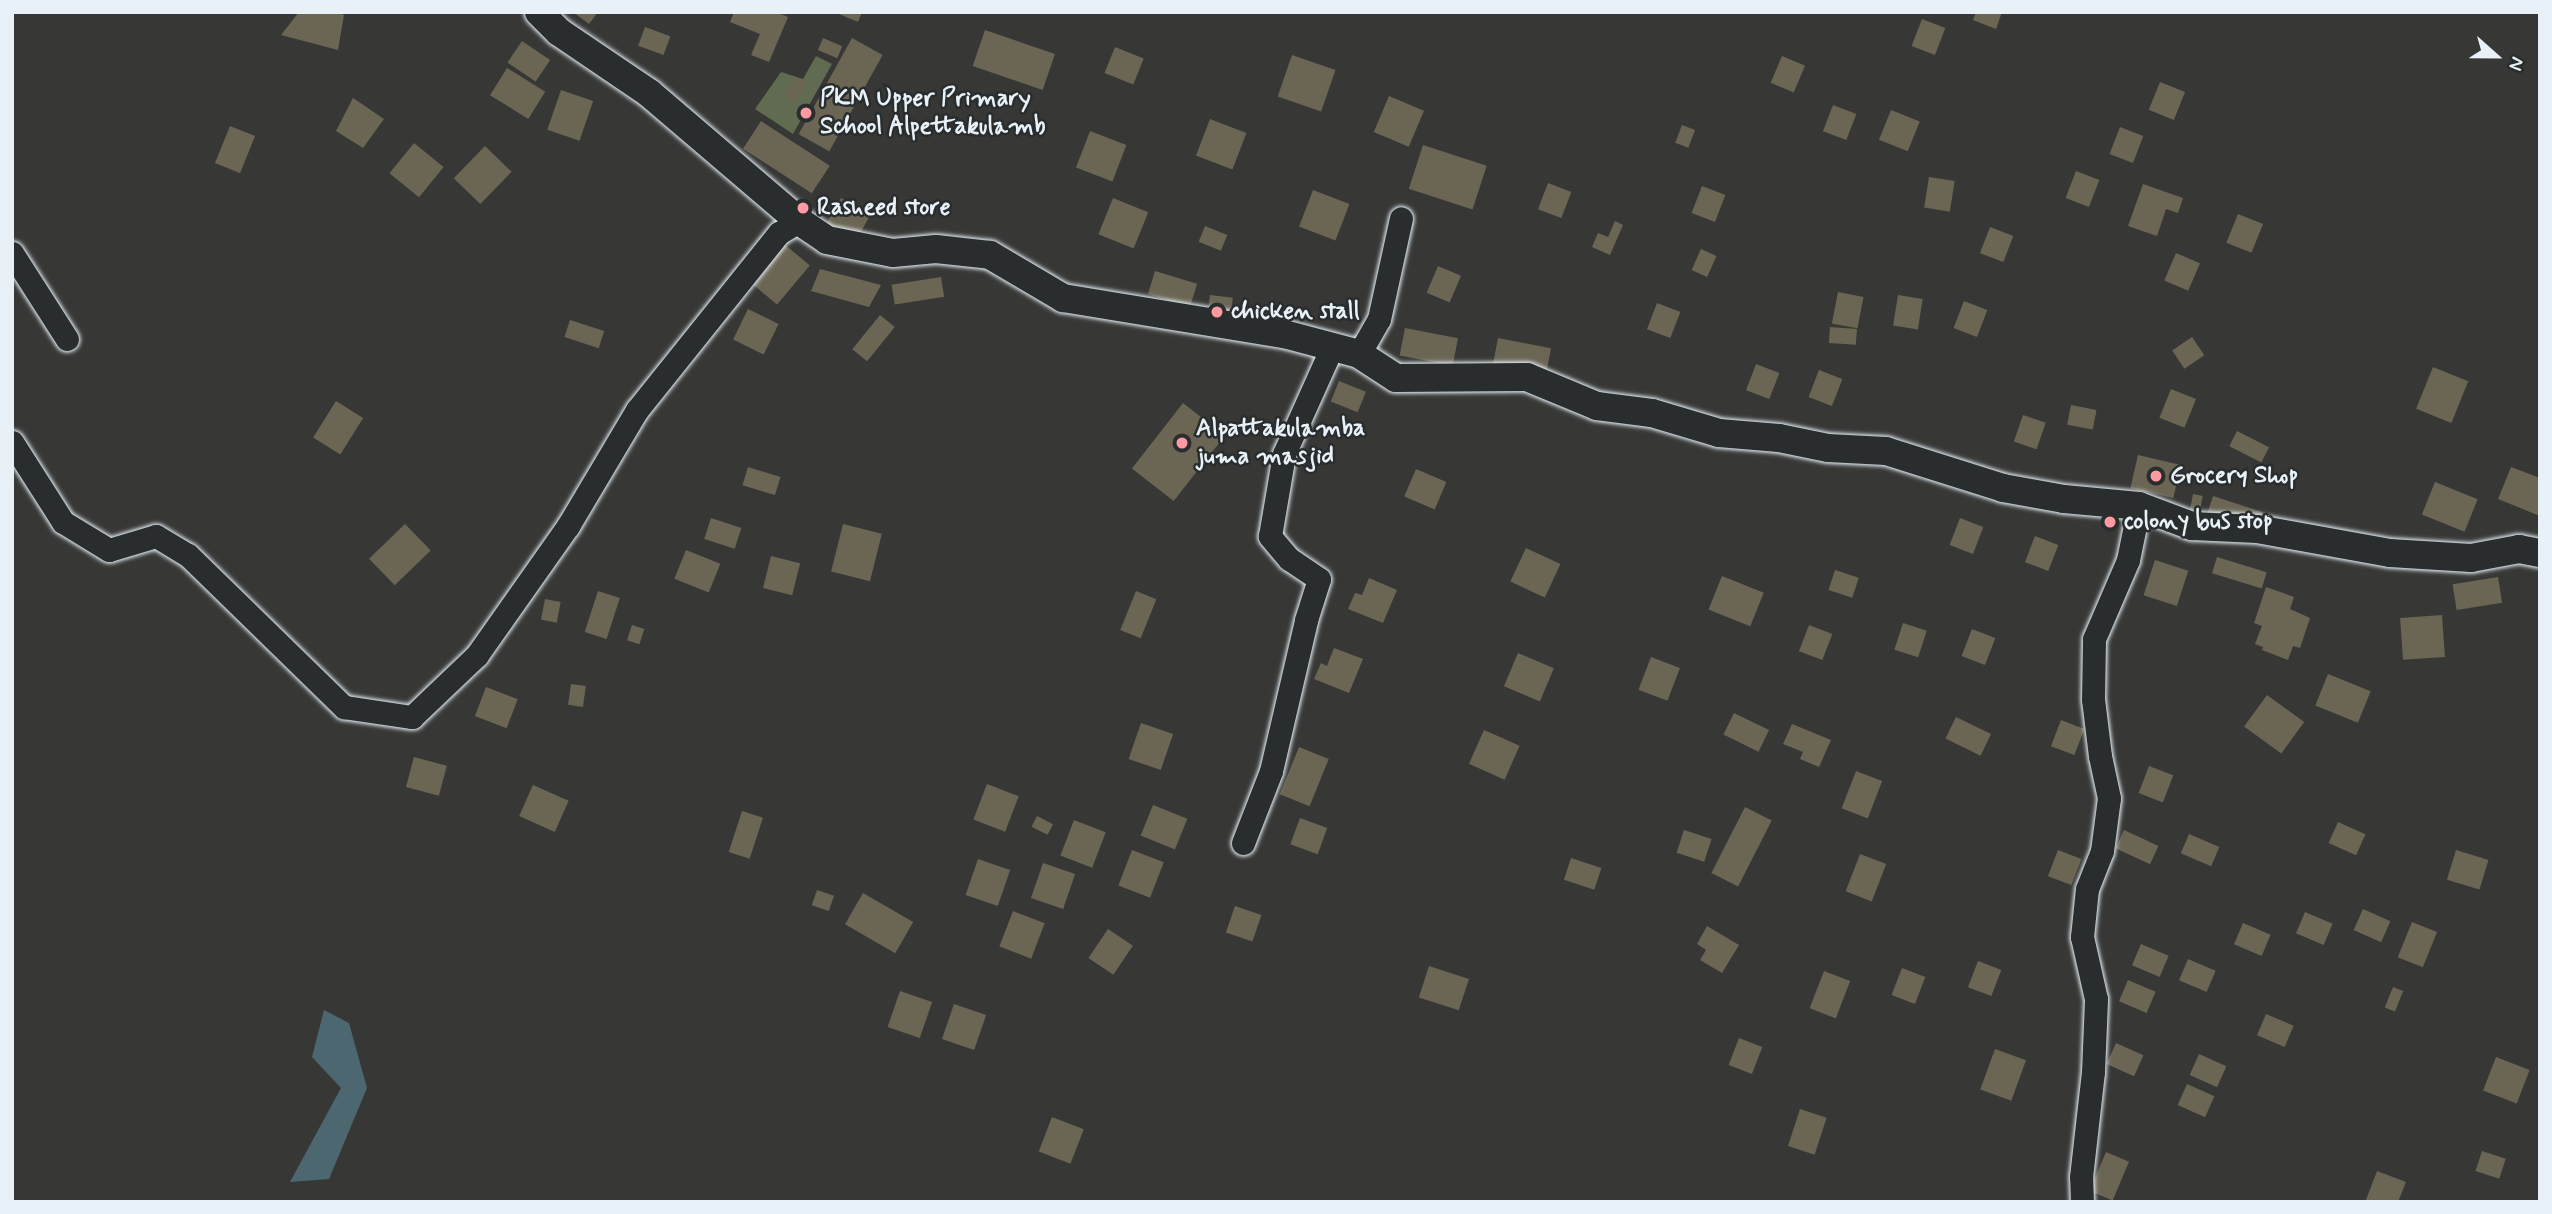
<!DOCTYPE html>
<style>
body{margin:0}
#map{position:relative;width:2552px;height:1214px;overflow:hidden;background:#373836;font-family:Mynerve,sans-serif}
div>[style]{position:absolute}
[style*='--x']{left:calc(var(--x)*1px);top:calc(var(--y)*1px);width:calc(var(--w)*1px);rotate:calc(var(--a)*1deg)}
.green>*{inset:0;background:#606b52}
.water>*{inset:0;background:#4c6770}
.building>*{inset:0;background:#6b6554;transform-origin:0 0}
.roads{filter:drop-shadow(0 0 2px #e8f1f8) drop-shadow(0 0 2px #e8f1f8)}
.minor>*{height:23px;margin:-11.5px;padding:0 11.5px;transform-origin:11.5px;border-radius:11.5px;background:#2a2d2e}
.tertiary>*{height:28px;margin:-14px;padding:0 14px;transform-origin:14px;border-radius:14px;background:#2a2d2e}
.dots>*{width:19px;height:19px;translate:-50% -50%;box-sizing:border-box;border:4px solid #2a2d2e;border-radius:50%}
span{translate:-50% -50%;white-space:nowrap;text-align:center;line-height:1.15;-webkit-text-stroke:5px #2a2d2e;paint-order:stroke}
.poi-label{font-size:24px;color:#e8f1f8;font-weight:700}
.left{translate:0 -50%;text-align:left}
.frame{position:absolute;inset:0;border:14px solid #e8f1f8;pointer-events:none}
.north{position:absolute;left:2461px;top:21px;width:70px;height:70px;-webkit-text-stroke:5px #2a2d2e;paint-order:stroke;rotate:111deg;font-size:19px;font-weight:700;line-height:28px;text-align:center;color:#e8f1f8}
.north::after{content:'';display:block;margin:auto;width:24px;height:32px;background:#e8f1f8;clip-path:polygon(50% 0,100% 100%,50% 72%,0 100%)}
</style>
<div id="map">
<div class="green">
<div style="clip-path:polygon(816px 56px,832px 64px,793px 134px,755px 109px,781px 72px,803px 79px)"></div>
</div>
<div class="water">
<div style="clip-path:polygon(324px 1010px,349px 1023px,367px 1088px,329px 1179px,290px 1182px,341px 1088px,312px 1057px)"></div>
</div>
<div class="building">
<div style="clip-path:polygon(299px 12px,337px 12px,344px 15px,338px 50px,281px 35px)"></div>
<div style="clip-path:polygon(573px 12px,598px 12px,589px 24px)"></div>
<div style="clip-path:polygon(734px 12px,776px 12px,788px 17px,769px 62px,751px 55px,760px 34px,730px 22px)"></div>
<div style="clip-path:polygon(834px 12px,862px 12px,858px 22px)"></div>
<div style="clip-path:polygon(1976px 12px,2002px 12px,1996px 29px,1973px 20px)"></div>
<div style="left:1922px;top:19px;width:25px;height:29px;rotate:21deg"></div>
<div style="left:645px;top:27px;width:27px;height:20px;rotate:20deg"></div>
<div style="left:985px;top:30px;width:74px;height:38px;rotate:19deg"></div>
<div style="left:823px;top:38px;width:21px;height:13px;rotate:23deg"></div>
<div style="left:852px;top:38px;width:35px;height:110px;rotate:29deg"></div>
<div style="left:522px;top:41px;width:34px;height:26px;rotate:34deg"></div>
<div style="left:1115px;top:47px;width:31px;height:28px;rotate:22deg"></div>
<div style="left:1292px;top:55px;width:46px;height:44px;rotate:19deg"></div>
<div style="left:1782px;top:56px;width:25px;height:29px;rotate:23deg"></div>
<div style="left:507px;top:68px;width:45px;height:32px;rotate:32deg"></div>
<div style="left:796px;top:77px;width:13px;height:22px;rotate:32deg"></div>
<div style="left:2160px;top:82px;width:27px;height:30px;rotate:22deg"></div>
<div style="left:561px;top:90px;width:34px;height:42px;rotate:19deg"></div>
<div style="left:1389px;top:96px;width:38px;height:39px;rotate:23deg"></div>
<div style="clip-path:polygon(353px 98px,384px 119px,363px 148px,336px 131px)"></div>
<div style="left:1833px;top:105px;width:25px;height:28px;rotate:21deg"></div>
<div style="left:1891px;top:110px;width:31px;height:32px;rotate:22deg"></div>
<div style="left:1210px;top:119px;width:39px;height:39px;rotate:21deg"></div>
<div style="left:761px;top:121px;width:82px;height:33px;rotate:33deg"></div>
<div style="left:1682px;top:125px;width:14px;height:19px;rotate:21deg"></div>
<div style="left:230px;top:126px;width:27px;height:40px;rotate:22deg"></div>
<div style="left:2120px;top:127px;width:25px;height:29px;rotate:21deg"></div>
<div style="left:1090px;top:131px;width:39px;height:39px;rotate:21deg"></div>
<div style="left:414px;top:143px;width:38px;height:39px;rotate:39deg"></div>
<div style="left:1423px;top:145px;width:67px;height:46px;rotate:18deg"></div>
<div style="left:485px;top:146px;width:37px;height:45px;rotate:44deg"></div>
<div style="left:2076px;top:171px;width:25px;height:29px;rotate:21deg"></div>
<div style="left:1929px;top:177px;width:26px;height:31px;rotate:9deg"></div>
<div style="left:1548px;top:183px;width:25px;height:28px;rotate:21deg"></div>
<div style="clip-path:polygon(2143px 184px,2183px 198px,2178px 213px,2166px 209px,2157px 236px,2128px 226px)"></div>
<div style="left:1702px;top:186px;width:25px;height:29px;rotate:21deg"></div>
<div style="left:1313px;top:190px;width:39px;height:39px;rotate:21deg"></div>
<div style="left:841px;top:198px;width:34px;height:34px;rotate:30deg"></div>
<div style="left:1113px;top:198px;width:38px;height:39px;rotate:22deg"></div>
<div style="left:2238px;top:214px;width:27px;height:31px;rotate:22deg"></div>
<div style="clip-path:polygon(1615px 221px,1623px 225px,1610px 255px,1592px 247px,1598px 233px,1608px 237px)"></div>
<div style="left:1205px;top:226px;width:24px;height:17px;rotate:22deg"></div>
<div style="left:1990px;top:227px;width:25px;height:28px;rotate:21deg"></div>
<div style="left:783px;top:243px;width:35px;height:51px;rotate:40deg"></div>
<div style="left:1701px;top:249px;width:17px;height:23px;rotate:24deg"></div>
<div style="left:2176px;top:253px;width:26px;height:30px;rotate:23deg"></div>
<div style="left:1438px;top:266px;width:25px;height:29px;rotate:23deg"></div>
<div style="clip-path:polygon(820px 269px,881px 285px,869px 307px,811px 291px)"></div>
<div style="left:1155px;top:271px;width:44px;height:24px;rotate:17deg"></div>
<div style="left:941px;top:277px;width:20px;height:50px;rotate:81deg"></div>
<div style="left:1838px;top:292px;width:26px;height:32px;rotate:11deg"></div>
<div style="left:1210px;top:295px;width:23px;height:14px;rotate:7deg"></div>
<div style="left:1898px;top:295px;width:25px;height:31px;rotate:9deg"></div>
<div style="left:1964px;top:301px;width:25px;height:29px;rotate:21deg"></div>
<div style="left:1657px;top:303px;width:25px;height:28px;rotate:21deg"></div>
<div style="left:748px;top:309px;width:34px;height:34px;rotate:26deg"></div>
<div style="left:880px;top:315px;width:19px;height:44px;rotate:39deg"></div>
<div style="left:570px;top:320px;width:36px;height:18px;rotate:18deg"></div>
<div style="left:1830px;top:327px;width:27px;height:16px;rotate:4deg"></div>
<div style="left:1405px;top:328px;width:54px;height:28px;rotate:11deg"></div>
<div style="left:2192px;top:337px;width:22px;height:24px;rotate:56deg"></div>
<div style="left:1498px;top:338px;width:54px;height:28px;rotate:11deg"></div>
<div style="left:1756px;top:364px;width:25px;height:28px;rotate:21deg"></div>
<div style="left:2433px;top:367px;width:38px;height:45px;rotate:22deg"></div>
<div style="left:1819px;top:370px;width:25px;height:29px;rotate:21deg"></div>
<div style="left:1339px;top:381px;width:29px;height:22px;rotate:22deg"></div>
<div style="left:2171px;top:389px;width:27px;height:31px;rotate:22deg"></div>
<div style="left:336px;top:401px;width:32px;height:43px;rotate:32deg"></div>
<div style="left:1183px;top:403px;width:53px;height:83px;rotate:38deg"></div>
<div style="left:2071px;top:405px;width:26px;height:20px;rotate:11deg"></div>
<div style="left:2023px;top:415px;width:24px;height:28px;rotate:19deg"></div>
<div style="left:2237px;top:431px;width:36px;height:17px;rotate:27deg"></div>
<div style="left:2138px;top:455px;width:44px;height:34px;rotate:13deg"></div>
<div style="left:748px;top:467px;width:34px;height:19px;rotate:17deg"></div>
<div style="clip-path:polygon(2511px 467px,2540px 478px,2540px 516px,2498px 499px)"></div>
<div style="left:1416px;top:469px;width:33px;height:30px;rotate:23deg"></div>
<div style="left:2435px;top:482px;width:46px;height:35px;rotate:22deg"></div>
<div style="left:2193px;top:494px;width:10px;height:16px;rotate:11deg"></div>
<div style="left:2213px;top:496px;width:52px;height:18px;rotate:18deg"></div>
<div style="left:711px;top:518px;width:32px;height:22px;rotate:18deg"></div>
<div style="left:1960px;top:518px;width:25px;height:29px;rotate:21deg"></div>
<div style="left:405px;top:524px;width:37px;height:50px;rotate:46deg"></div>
<div style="left:843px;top:524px;width:40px;height:49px;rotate:14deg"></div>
<div style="left:2035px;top:536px;width:25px;height:28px;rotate:21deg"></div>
<div style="left:1526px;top:548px;width:38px;height:37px;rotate:25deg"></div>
<div style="left:686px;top:550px;width:37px;height:31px;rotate:22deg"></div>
<div style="left:771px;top:556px;width:30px;height:33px;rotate:14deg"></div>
<div style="left:2217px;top:557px;width:52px;height:17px;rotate:17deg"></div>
<div style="left:2155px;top:560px;width:35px;height:37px;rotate:18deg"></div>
<div style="left:1835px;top:570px;width:25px;height:21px;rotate:18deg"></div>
<div style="left:1722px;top:576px;width:45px;height:36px;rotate:22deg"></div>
<div style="left:2498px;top:577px;width:26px;height:46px;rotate:81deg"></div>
<div style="clip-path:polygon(1369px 578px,1397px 590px,1383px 623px,1348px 609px,1355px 593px,1362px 595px)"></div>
<div style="clip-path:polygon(2266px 587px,2294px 597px,2290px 609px,2310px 618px,2300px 648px,2293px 646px,2288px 660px,2262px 650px,2263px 647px,2255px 644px,2262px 626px,2254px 623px)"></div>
<div style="left:598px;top:591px;width:23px;height:43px;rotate:18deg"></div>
<div style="left:1136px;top:591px;width:22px;height:42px;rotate:22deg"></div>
<div style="left:545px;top:599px;width:16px;height:21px;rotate:11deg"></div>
<div style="left:2442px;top:615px;width:42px;height:42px;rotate:86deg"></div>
<div style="left:1903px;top:623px;width:25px;height:28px;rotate:18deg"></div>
<div style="left:632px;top:625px;width:13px;height:16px;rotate:18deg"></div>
<div style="left:1809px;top:625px;width:25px;height:28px;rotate:21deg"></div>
<div style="left:1972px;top:629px;width:25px;height:29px;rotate:21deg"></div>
<div style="clip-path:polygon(1334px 648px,1363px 659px,1349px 693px,1314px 679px,1321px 663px,1327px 666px)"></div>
<div style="left:1518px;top:653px;width:39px;height:36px;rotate:23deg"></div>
<div style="left:1651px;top:657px;width:31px;height:35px;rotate:21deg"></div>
<div style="left:2328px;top:674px;width:46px;height:34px;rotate:22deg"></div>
<div style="left:571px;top:684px;width:15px;height:21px;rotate:8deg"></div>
<div style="left:486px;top:687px;width:34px;height:31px;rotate:21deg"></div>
<div style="left:2267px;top:695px;width:46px;height:39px;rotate:36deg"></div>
<div style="left:1734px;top:713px;width:39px;height:24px;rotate:26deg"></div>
<div style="left:1956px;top:717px;width:39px;height:24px;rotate:26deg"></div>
<div style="left:2061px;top:720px;width:25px;height:28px;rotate:21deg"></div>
<div style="left:1141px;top:723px;width:34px;height:38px;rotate:19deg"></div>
<div style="clip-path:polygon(1792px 724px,1831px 740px,1819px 767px,1800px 759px,1803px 752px,1783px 744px)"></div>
<div style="left:1484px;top:730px;width:39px;height:37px;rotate:24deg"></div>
<div style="left:1299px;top:747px;width:32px;height:51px;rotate:22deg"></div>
<div style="left:414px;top:757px;width:34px;height:31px;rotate:15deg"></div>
<div style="left:2149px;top:766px;width:26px;height:29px;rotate:21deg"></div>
<div style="left:1856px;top:771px;width:28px;height:40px;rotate:21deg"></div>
<div style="left:987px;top:784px;width:34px;height:38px;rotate:21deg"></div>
<div style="left:533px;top:785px;width:39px;height:34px;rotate:24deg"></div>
<div style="left:1153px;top:805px;width:37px;height:33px;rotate:22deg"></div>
<div style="left:1745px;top:807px;width:30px;height:74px;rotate:27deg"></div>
<div style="left:742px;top:811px;width:22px;height:43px;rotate:18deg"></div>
<div style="left:1037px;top:816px;width:18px;height:12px;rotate:27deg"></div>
<div style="left:1300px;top:818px;width:29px;height:28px;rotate:20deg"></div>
<div style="left:1074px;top:820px;width:34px;height:38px;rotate:21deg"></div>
<div style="left:2338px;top:822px;width:30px;height:23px;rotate:24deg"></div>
<div style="left:1684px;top:830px;width:29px;height:24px;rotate:18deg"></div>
<div style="left:2124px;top:830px;width:38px;height:20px;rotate:25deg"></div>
<div style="left:2189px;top:834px;width:33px;height:21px;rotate:23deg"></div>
<div style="left:1132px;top:850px;width:34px;height:38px;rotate:21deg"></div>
<div style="left:2058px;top:850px;width:25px;height:28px;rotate:21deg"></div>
<div style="left:2456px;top:850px;width:34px;height:31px;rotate:17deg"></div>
<div style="left:1860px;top:854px;width:28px;height:40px;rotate:21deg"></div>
<div style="left:1571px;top:858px;width:32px;height:23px;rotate:18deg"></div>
<div style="left:978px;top:859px;width:34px;height:38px;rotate:19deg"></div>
<div style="left:1043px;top:863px;width:34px;height:37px;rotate:19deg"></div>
<div style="left:817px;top:890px;width:18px;height:16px;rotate:19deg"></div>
<div style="left:863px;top:893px;width:58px;height:36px;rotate:30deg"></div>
<div style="left:1235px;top:906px;width:28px;height:28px;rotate:19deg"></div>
<div style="left:2363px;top:909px;width:30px;height:23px;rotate:24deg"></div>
<div style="left:1013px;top:911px;width:34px;height:38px;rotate:21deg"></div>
<div style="left:2305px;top:912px;width:30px;height:23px;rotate:23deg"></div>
<div style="left:2412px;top:922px;width:27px;height:38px;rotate:22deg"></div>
<div style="left:2243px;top:923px;width:30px;height:23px;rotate:23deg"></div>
<div style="clip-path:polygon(1707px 926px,1739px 945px,1722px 973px,1700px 960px,1706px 950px,1697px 944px)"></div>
<div style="left:1108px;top:929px;width:30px;height:35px;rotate:34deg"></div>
<div style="left:2141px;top:944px;width:30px;height:23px;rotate:23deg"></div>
<div style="left:2188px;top:959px;width:30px;height:23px;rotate:23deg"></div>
<div style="left:1978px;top:961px;width:25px;height:28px;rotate:21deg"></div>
<div style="left:1429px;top:966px;width:42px;height:33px;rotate:18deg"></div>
<div style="left:1902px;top:968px;width:25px;height:29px;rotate:21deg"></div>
<div style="left:1824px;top:971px;width:28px;height:40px;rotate:21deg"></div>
<div style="left:2128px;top:980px;width:30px;height:23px;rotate:23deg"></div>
<div style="left:2393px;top:987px;width:11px;height:22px;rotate:22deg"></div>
<div style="left:900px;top:991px;width:34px;height:38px;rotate:19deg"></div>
<div style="left:954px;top:1004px;width:34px;height:37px;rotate:19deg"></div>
<div style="left:2266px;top:1014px;width:30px;height:23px;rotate:23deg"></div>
<div style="left:1739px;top:1038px;width:25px;height:29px;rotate:21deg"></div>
<div style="left:2116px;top:1043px;width:30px;height:23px;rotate:24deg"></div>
<div style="left:1995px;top:1049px;width:33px;height:43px;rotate:20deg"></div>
<div style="left:2199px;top:1054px;width:30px;height:23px;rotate:24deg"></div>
<div style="left:2496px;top:1057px;width:36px;height:36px;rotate:21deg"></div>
<div style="left:2187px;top:1084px;width:30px;height:23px;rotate:24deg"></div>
<div style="left:1800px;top:1109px;width:28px;height:39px;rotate:18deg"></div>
<div style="left:1052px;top:1117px;width:34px;height:37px;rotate:21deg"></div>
<div style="left:2482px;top:1151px;width:25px;height:21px;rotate:18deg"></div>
<div style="left:2106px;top:1152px;width:25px;height:42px;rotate:23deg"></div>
<div style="clip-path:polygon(2377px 1171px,2406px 1182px,2398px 1202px,2366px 1200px)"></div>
</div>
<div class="roads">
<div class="minor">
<div style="--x:12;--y:253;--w:102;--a:57.4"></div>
<div style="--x:1359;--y:354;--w:40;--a:-60.3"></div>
<div style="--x:1379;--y:319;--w:103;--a:-77.7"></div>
<div style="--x:12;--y:442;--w:95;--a:57.5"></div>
<div style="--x:63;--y:522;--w:54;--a:31.3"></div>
<div style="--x:109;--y:550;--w:49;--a:-16.6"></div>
<div style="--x:156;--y:536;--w:37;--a:31"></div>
<div style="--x:188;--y:555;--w:218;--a:44.3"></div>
<div style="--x:344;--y:707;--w:69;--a:8.4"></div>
<div style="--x:412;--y:717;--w:90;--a:-43.6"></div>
<div style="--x:477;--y:655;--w:158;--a:-54.8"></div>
<div style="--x:568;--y:526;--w:135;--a:-59.3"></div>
<div style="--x:637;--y:410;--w:227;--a:-51.3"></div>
<div style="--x:779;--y:233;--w:23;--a:-31"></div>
<div style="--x:1243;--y:843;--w:77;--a:-68.7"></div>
<div style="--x:1271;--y:771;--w:155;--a:-76.9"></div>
<div style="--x:1306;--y:620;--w:43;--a:-72.4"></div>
<div style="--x:1319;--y:579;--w:36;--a:-146"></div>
<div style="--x:1289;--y:559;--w:30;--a:-130"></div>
<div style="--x:1270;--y:536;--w:83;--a:-80.3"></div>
<div style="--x:1284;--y:454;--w:117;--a:-65.8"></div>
<div style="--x:2082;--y:1202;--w:25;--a:-92"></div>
<div style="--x:2081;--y:1177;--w:106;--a:-83.5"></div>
<div style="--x:2093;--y:1072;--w:73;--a:-87.6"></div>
<div style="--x:2096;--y:999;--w:64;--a:-102.7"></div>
<div style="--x:2082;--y:937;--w:48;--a:-84.1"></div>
<div style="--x:2087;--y:889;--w:41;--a:-68.5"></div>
<div style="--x:2102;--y:851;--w:53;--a:-82.5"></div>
<div style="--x:2109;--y:798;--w:43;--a:-102.1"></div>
<div style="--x:2100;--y:756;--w:57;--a:-97"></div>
<div style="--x:2093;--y:699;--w:60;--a:-89"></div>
<div style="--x:2094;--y:639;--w:86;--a:-66.7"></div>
<div style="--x:2128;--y:560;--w:55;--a:-78.5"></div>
</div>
<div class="tertiary">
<div style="--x:539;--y:12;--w:28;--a:45"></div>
<div style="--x:559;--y:32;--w:109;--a:34.1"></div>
<div style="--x:649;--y:93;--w:197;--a:40.5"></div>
<div style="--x:799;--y:221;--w:34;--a:34"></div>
<div style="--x:827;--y:240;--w:67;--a:11.1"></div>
<div style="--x:893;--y:253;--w:43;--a:-5.3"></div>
<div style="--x:936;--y:249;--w:54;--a:6.3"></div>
<div style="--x:990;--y:255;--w:85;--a:30.5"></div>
<div style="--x:1063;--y:298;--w:224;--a:9.3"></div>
<div style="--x:1284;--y:334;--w:78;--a:14.9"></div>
<div style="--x:1359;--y:354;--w:44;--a:33"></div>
<div style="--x:1396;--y:378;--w:131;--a:-0.4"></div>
<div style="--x:1527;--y:377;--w:76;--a:22.5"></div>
<div style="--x:1597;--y:406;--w:55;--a:7.3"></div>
<div style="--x:1652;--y:413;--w:70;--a:16.6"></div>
<div style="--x:1719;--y:433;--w:60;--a:4.8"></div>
<div style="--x:1779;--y:438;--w:50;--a:11.5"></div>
<div style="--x:1828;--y:448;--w:58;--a:3"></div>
<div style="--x:1886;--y:451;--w:123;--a:17.5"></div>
<div style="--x:2003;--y:488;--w:62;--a:10.2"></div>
<div style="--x:2064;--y:499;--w:75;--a:5.3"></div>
<div style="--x:2139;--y:506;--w:57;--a:20.7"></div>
<div style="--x:2192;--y:526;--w:65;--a:2.6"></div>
<div style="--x:2257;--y:529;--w:135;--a:10.2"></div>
<div style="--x:2390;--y:553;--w:81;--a:3.5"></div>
<div style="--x:2471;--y:558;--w:49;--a:-10.6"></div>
<div style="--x:2519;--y:549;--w:21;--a:11"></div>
</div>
</div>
<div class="dots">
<div style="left:806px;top:113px;background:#ff9aa2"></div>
<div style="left:803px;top:208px;background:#ff9aa2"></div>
<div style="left:1217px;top:312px;background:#ff9aa2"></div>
<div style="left:1182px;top:443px;background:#ff9aa2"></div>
<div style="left:2156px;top:476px;background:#ff9aa2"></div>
<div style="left:2110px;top:522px;background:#ff9aa2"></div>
</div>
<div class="poi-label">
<span class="left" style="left:820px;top:113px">PKM Upper Primary<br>School Alpettakulamb</span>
<span class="left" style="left:817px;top:208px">Rasheed store</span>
<span class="left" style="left:1231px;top:312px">chicken stall</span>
<span class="left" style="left:1196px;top:443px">Alpattakulamba<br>juma masjid</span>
<span class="left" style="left:2170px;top:476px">Grocery Shop</span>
<span class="left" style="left:2124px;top:522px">colony bus stop</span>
</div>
<div class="frame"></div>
<div class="north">N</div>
</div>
